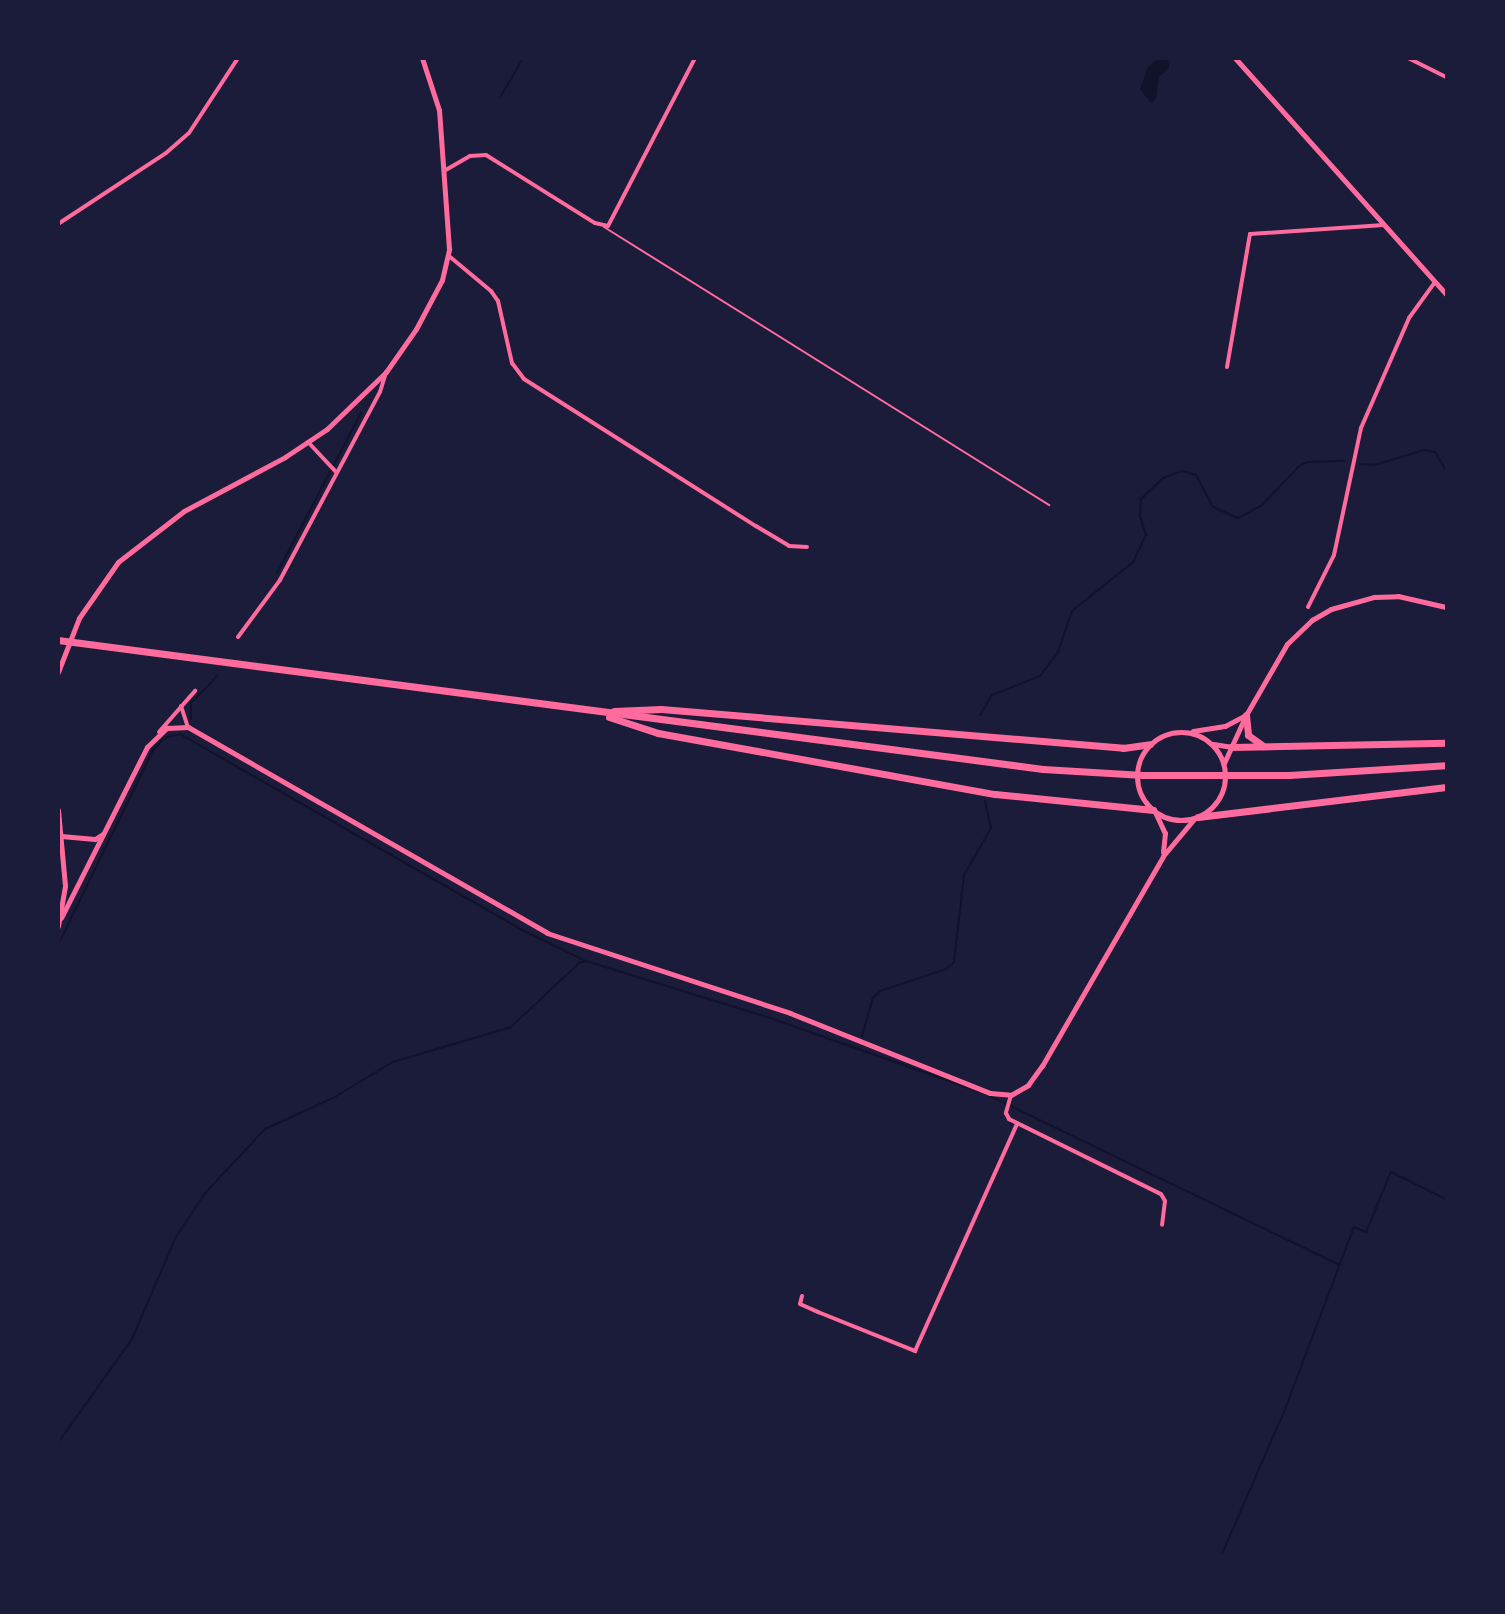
<!DOCTYPE html>
<style>
body{margin:0}
#map{position:relative;width:1505px;height:1614px;overflow:hidden;background:#1b1b3a;font-family:Lato,sans-serif}
div>[style]{position:absolute}
[style*='--x']{left:calc(var(--x)*1px);top:calc(var(--y)*1px);width:calc(var(--w)*1px);rotate:calc(var(--a)*1deg)}
.water>*{inset:0;background:#12122b}
.stream>*{height:2px;margin:-1px;padding:0 1px;transform-origin:1px;border-radius:1px;background:#12122b}
.service>*{height:2px;margin:-1px;padding:0 1px;transform-origin:1px;border-radius:1px;background:#ff6b9d}
.minor>*{height:4px;margin:-2px;padding:0 2px;transform-origin:2px;border-radius:2px;background:#ff6b9d}
.tertiary>*{height:5px;margin:-2.5px;padding:0 2.5px;transform-origin:2.5px;border-radius:2.5px;background:#ff6b9d}
.secondary>*{height:5px;margin:-2.5px;padding:0 2.5px;transform-origin:2.5px;border-radius:2.5px;background:#ff6b9d}
.secondary>.ring{margin:-2.5px;padding:0;box-sizing:content-box;background:none;border:5px solid #ff6b9d;border-radius:50%}
.trunk>*{height:7px;margin:-3.5px;padding:0 3.5px;transform-origin:3.5px;border-radius:3.5px;background:#ff6b9d}
span{translate:-50% -50%;white-space:nowrap;text-align:center;line-height:1.15;-webkit-text-stroke:4.5px #1b1b3a;paint-order:stroke}
.frame{position:absolute;inset:0;border:60px solid #1b1b3a;pointer-events:none}
</style>
<div id="map">
<div class="water">
<div style="clip-path:polygon(1168px 58px,1169px 68px,1159px 77px,1156px 99px,1151px 103px,1140px 89px,1148px 67px,1157px 59px)"></div>
</div>
<div class="stream">
<div style="--x:501;--y:96;--w:44;--a:-59.9"></div>
<div style="--x:1360;--y:464;--w:15;--a:4"></div>
<div style="--x:1375;--y:465;--w:51;--a:-17"></div>
<div style="--x:1424;--y:450;--w:11;--a:10"></div>
<div style="--x:1435;--y:452;--w:21;--a:59"></div>
<div style="--x:277;--y:573;--w:181;--a:-62.3"></div>
<div style="--x:980;--y:715;--w:23;--a:-59"></div>
<div style="--x:992;--y:695;--w:52;--a:-21.6"></div>
<div style="--x:1040;--y:676;--w:30;--a:-53"></div>
<div style="--x:1058;--y:652;--w:43;--a:-71.1"></div>
<div style="--x:1072;--y:611;--w:78;--a:-38.8"></div>
<div style="--x:1133;--y:562;--w:30;--a:-64"></div>
<div style="--x:1146;--y:535;--w:20;--a:-108"></div>
<div style="--x:1140;--y:516;--w:17;--a:-87"></div>
<div style="--x:1141;--y:499;--w:30;--a:-44"></div>
<div style="--x:1163;--y:478;--w:20;--a:-20"></div>
<div style="--x:1182;--y:471;--w:15;--a:16"></div>
<div style="--x:1196;--y:475;--w:36;--a:62"></div>
<div style="--x:1213;--y:507;--w:27;--a:24"></div>
<div style="--x:1238;--y:518;--w:26;--a:-28"></div>
<div style="--x:1261;--y:506;--w:54;--a:-46.5"></div>
<div style="--x:1298;--y:467;--w:10;--a:-29"></div>
<div style="--x:1307;--y:462;--w:38;--a:-2"></div>
<div style="--x:191;--y:719;--w:16;--a:-90"></div>
<div style="--x:191;--y:703;--w:39;--a:-46"></div>
<div style="--x:58;--y:945;--w:217;--a:-64"></div>
<div style="--x:153;--y:750;--w:16;--a:-47"></div>
<div style="--x:164;--y:738;--w:16;--a:-14"></div>
<div style="--x:180;--y:734;--w:392;--a:29.8"></div>
<div style="--x:520;--y:929;--w:73;--a:25.9"></div>
<div style="--x:862;--y:1036;--w:40;--a:-74"></div>
<div style="--x:873;--y:998;--w:10;--a:-45"></div>
<div style="--x:880;--y:991;--w:70;--a:-18.4"></div>
<div style="--x:946;--y:969;--w:11;--a:-41"></div>
<div style="--x:954;--y:962;--w:88;--a:-83.4"></div>
<div style="--x:964;--y:875;--w:54;--a:-60.1"></div>
<div style="--x:991;--y:828;--w:28;--a:-103"></div>
<div style="--x:988;--y:1095;--w:390;--a:25.8"></div>
<div style="--x:58;--y:1443;--w:128;--a:-54.6"></div>
<div style="--x:132;--y:1339;--w:111;--a:-66.7"></div>
<div style="--x:176;--y:1237;--w:53;--a:-56.6"></div>
<div style="--x:205;--y:1193;--w:88;--a:-46.8"></div>
<div style="--x:265;--y:1129;--w:75;--a:-24.5"></div>
<div style="--x:333;--y:1098;--w:70;--a:-31"></div>
<div style="--x:393;--y:1062;--w:123;--a:-16.5"></div>
<div style="--x:511;--y:1027;--w:93;--a:-43.3"></div>
<div style="--x:579;--y:963;--w:7;--a:-16"></div>
<div style="--x:586;--y:961;--w:196;--a:17.2"></div>
<div style="--x:773;--y:1019;--w:219;--a:19.4"></div>
<div style="--x:1221;--y:1556;--w:157;--a:-66.4"></div>
<div style="--x:1284;--y:1412;--w:198;--a:-69.3"></div>
<div style="--x:1354;--y:1227;--w:13;--a:23"></div>
<div style="--x:1366;--y:1232;--w:65;--a:-67.4"></div>
<div style="--x:1391;--y:1172;--w:61;--a:26.1"></div>
</div>
<div class="service">
<div style="--x:604;--y:227;--w:525;--a:31.99"></div>
</div>
<div class="minor">
<div style="--x:1408;--y:58;--w:42;--a:26.6"></div>
<div style="--x:444;--y:171;--w:30;--a:-30"></div>
<div style="--x:470;--y:156;--w:16;--a:-4"></div>
<div style="--x:486;--y:155;--w:128;--a:32"></div>
<div style="--x:595;--y:223;--w:13;--a:13"></div>
<div style="--x:608;--y:226;--w:189;--a:-62.6"></div>
<div style="--x:58;--y:224;--w:129;--a:-33.3"></div>
<div style="--x:166;--y:153;--w:30;--a:-41"></div>
<div style="--x:189;--y:133;--w:90;--a:-56.8"></div>
<div style="--x:449;--y:256;--w:55;--a:39.8"></div>
<div style="--x:491;--y:291;--w:12;--a:55"></div>
<div style="--x:498;--y:301;--w:64;--a:77.3"></div>
<div style="--x:512;--y:363;--w:20;--a:53"></div>
<div style="--x:524;--y:379;--w:275;--a:32.4"></div>
<div style="--x:756;--y:526;--w:39;--a:31"></div>
<div style="--x:789;--y:546;--w:18;--a:3"></div>
<div style="--x:1227;--y:367;--w:135;--a:-80.2"></div>
<div style="--x:1250;--y:234;--w:134;--a:-3.8"></div>
<div style="--x:308;--y:442;--w:41;--a:47"></div>
<div style="--x:1308;--y:607;--w:58;--a:-63.4"></div>
<div style="--x:1334;--y:555;--w:130;--a:-78"></div>
<div style="--x:1361;--y:428;--w:120;--a:-66.4"></div>
<div style="--x:1409;--y:318;--w:44;--a:-54.2"></div>
<div style="--x:238;--y:637;--w:71;--a:-53.6"></div>
<div style="--x:280;--y:580;--w:213;--a:-62"></div>
<div style="--x:380;--y:392;--w:21;--a:-73"></div>
<div style="--x:181;--y:706;--w:22;--a:72"></div>
<div style="--x:159;--y:732;--w:55;--a:-48.7"></div>
<div style="--x:1011;--y:1095;--w:19;--a:106"></div>
<div style="--x:1006;--y:1113;--w:7;--a:63"></div>
<div style="--x:1009;--y:1119;--w:169;--a:26.3"></div>
<div style="--x:1161;--y:1194;--w:8;--a:60"></div>
<div style="--x:1165;--y:1201;--w:24;--a:97"></div>
<div style="--x:802;--y:1296;--w:8;--a:104"></div>
<div style="--x:800;--y:1304;--w:20;--a:24"></div>
<div style="--x:818;--y:1312;--w:105;--a:21.9"></div>
<div style="--x:915;--y:1351;--w:249;--a:-65.8"></div>
</div>
<div class="tertiary">
<div style="--x:58;--y:672;--w:58;--a:-68.7"></div>
<div style="--x:79;--y:618;--w:68;--a:-55.1"></div>
<div style="--x:118;--y:562;--w:83;--a:-37.7"></div>
<div style="--x:184;--y:511;--w:115;--a:-28.1"></div>
<div style="--x:285;--y:457;--w:50;--a:-33.7"></div>
<div style="--x:327;--y:429;--w:82;--a:-44"></div>
<div style="--x:386;--y:372;--w:52;--a:-55.1"></div>
<div style="--x:416;--y:329;--w:55;--a:-62"></div>
<div style="--x:442;--y:280;--w:32;--a:-77"></div>
<div style="--x:449;--y:249;--w:139;--a:-94.1"></div>
<div style="--x:439;--y:110;--w:55;--a:-108.1"></div>
<div style="--x:58;--y:810;--w:76;--a:84.7"></div>
<div style="--x:65;--y:886;--w:41;--a:99.9"></div>
<div style="--x:1155;--y:812;--w:23;--a:65"></div>
<div style="--x:1165;--y:833;--w:19;--a:96"></div>
<div style="--x:61;--y:836;--w:34;--a:5"></div>
<div style="--x:95;--y:839;--w:9;--a:-32"></div>
<div style="--x:61;--y:918;--w:191;--a:-63.3"></div>
<div style="--x:147;--y:747;--w:28;--a:-44"></div>
<div style="--x:167;--y:728;--w:21;--a:-3"></div>
<div style="--x:188;--y:727;--w:414;--a:29.8"></div>
<div style="--x:547;--y:933;--w:256;--a:18.2"></div>
<div style="--x:790;--y:1013;--w:215;--a:21.8"></div>
<div style="--x:990;--y:1093;--w:21;--a:5"></div>
<div style="--x:1011;--y:1095;--w:20;--a:-30"></div>
<div style="--x:1028;--y:1085;--w:24;--a:-54"></div>
<div style="--x:1042;--y:1066;--w:242;--a:-60"></div>
<div style="--x:1163;--y:856;--w:48;--a:-50"></div>
</div>
<div class="secondary">
<div style="--x:1235;--y:58;--w:317;--a:48.2"></div>
<div style="--x:1193;--y:731;--w:32;--a:-9"></div>
<div style="--x:1225;--y:726;--w:21;--a:-28"></div>
<div class="ring" style="left:1137px;top:732px;width:83px;height:83px"></div>
<div style="--x:1213;--y:744;--w:18;--a:9"></div>
<div style="--x:1224;--y:763;--w:53;--a:-65.4"></div>
<div style="--x:1246;--y:715;--w:82;--a:-60"></div>
<div style="--x:1287;--y:644;--w:35;--a:-44"></div>
<div style="--x:1312;--y:620;--w:22;--a:-30"></div>
<div style="--x:1331;--y:609;--w:45;--a:-15.6"></div>
<div style="--x:1374;--y:597;--w:24;--a:-2"></div>
<div style="--x:1398;--y:596;--w:49;--a:12.9"></div>
</div>
<div class="trunk">
<div style="--x:58;--y:640;--w:993;--a:7.46"></div>
<div style="--x:1043;--y:769;--w:100;--a:3.4"></div>
<div style="--x:1143;--y:775;--w:146;--a:0"></div>
<div style="--x:1289;--y:775;--w:157;--a:-3.6"></div>
<div style="--x:614;--y:711;--w:47;--a:-2.4"></div>
<div style="--x:661;--y:709;--w:464;--a:4.8"></div>
<div style="--x:1123;--y:748;--w:27;--a:-8"></div>
<div style="--x:1246;--y:715;--w:20;--a:84"></div>
<div style="--x:1248;--y:735;--w:19;--a:36"></div>
<div style="--x:609;--y:717;--w:52;--a:18.1"></div>
<div style="--x:658;--y:733;--w:342;--a:10.3"></div>
<div style="--x:995;--y:794;--w:159;--a:5.8"></div>
<div style="--x:1231;--y:747;--w:215;--a:-1.1"></div>
<div style="--x:1198;--y:817;--w:250;--a:-6.9"></div>
</div>
<div class="frame"></div>
</div>
